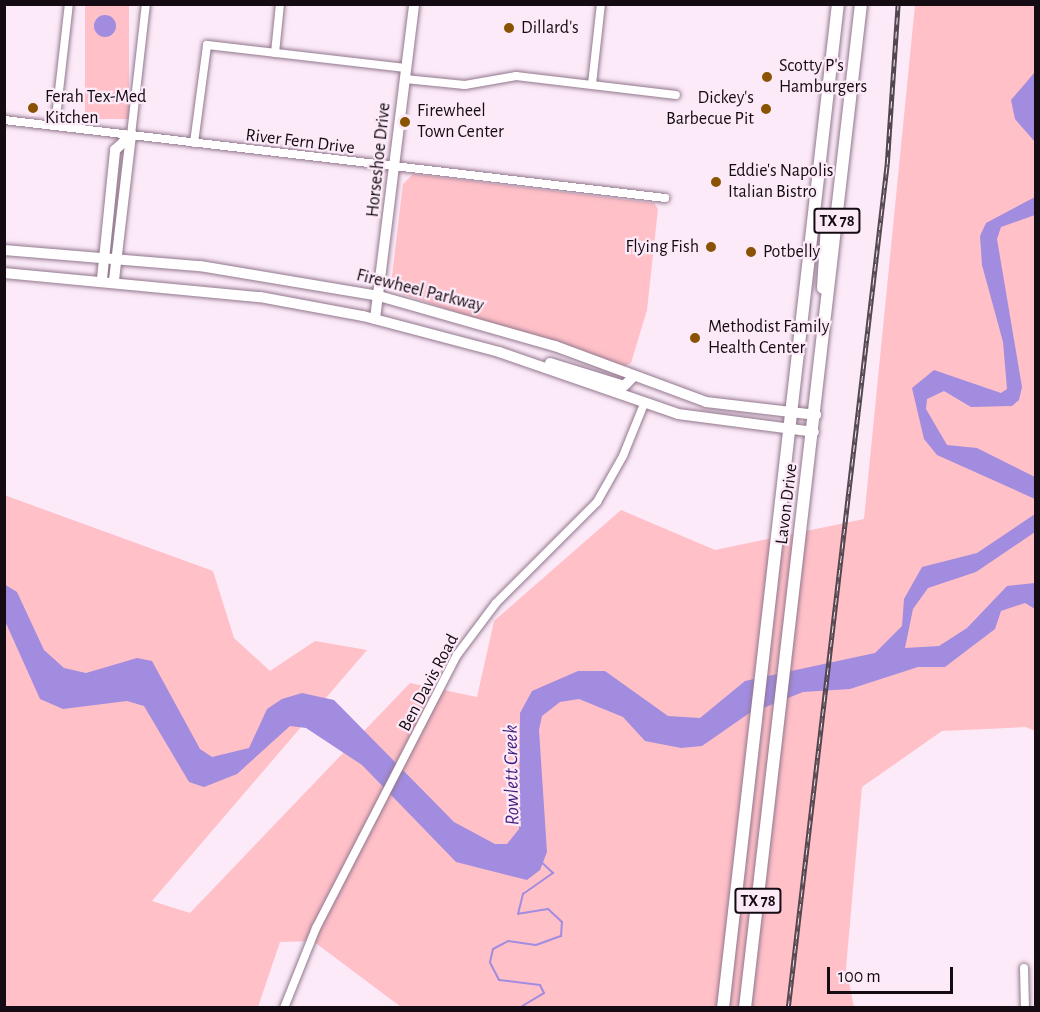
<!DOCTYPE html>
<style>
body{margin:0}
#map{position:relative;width:1040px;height:1012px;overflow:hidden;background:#fceaf8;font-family:"Alegreya Sans",sans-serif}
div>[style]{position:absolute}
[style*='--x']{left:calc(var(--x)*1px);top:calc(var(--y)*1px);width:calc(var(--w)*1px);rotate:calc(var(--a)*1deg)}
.green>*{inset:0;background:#ffc0c8;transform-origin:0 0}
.water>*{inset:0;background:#a18ce0}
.round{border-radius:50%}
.stream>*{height:2px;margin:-1px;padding:0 1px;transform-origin:1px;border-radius:1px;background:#a18ce0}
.roads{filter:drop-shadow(0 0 2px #92778d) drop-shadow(0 0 2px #92778d)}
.street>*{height:8px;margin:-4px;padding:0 4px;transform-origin:4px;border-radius:4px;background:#fff}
.secondary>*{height:10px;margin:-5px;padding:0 5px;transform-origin:5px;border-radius:5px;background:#fff}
.primary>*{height:12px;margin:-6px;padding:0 6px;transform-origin:6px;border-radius:6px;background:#fff}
.rail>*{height:4.5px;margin-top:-2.25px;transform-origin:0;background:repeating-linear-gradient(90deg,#fceaf8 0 7px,#534751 0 14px);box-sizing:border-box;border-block:2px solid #534751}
.dots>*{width:16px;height:16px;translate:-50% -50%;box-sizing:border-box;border:3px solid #fceaf8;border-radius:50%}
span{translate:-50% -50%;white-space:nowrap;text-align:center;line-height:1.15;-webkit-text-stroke:4.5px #fceaf8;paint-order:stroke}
.shield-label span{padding:2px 4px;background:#fceaf8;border:2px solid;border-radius:4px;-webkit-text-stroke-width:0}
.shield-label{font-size:16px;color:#140b13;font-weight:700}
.poi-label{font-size:18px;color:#140b13}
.left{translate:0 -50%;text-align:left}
.right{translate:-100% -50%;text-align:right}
.street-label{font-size:18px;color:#140b13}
.water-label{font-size:20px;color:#431e7f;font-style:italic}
.frame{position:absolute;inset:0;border:6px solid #140b13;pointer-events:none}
.scale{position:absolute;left:827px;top:967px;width:126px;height:27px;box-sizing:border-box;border:3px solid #140b13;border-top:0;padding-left:8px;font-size:18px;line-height:21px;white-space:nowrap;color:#140b13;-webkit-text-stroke:4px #fceaf8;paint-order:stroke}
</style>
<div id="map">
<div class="green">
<div style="left:85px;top:5px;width:44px;height:114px"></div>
<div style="clip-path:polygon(915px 5px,1035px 5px,1035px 731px,1026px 727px,942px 731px,862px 787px,846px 968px,854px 1007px,401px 1007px,313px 941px,280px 942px,258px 1007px,5px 1007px,4px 495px,213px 571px,234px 638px,270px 671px,315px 641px,367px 650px,152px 901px,190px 913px,410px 683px,477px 697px,494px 621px,621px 510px,715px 550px,864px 519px)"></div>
<div style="clip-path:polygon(413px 174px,654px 203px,658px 209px,647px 310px,631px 363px,623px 367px,396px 292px,391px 285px,403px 184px)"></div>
</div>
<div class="water">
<div class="round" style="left:94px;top:15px;width:22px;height:22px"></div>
<div style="clip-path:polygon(1035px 72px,1034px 110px,1035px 142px,1015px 119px,1011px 100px)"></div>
<div style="clip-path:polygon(1035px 197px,1035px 215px,1001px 227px,997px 239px,1022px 387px,1019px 400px,1012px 406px,971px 407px,944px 391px,927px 399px,926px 409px,947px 445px,977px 448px,1035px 477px,1035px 499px,937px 455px,924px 439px,912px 388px,934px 370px,1001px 393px,1007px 389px,1003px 342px,982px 265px,980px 236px,986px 223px)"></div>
<div style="clip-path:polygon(1035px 514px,1035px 532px,976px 572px,928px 588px,913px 609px,905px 648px,939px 646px,967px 628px,1007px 586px,1035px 583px,1035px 609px,1025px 603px,1001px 611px,995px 629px,945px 667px,918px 667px,850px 689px,803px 692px,748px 714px,702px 746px,681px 748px,645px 741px,623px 717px,579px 699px,560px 702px,542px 716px,539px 730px,547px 852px,540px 870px,527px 880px,456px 862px,362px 765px,306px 728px,290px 726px,237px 774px,204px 787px,189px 782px,144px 706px,127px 701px,63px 709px,40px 699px,5px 621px,4px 584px,17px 592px,44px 650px,64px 668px,86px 673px,137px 658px,152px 661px,200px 749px,212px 757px,249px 748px,267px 709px,282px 699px,302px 693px,334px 700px,454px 822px,495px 844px,507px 844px,519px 829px,520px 713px,532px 691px,578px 671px,605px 671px,668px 716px,700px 718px,745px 681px,875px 653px,902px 626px,904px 599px,922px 567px,977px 553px)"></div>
</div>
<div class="stream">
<div style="--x:519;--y:1008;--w:29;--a:-31"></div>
<div style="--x:544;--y:993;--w:9;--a:-117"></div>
<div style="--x:540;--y:985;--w:41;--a:-173"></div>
<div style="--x:499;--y:980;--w:20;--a:-117"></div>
<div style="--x:490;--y:962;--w:13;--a:-77"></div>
<div style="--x:493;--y:949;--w:17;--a:-28"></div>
<div style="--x:508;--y:941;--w:28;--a:8"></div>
<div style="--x:536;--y:945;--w:27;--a:-20"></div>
<div style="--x:561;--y:936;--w:14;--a:-86"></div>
<div style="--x:562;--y:922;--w:19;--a:-137"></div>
<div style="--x:548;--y:909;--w:30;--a:171"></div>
<div style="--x:518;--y:914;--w:21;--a:-76"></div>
<div style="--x:523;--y:894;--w:37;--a:-35"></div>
<div style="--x:553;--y:873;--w:16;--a:-137"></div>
</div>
<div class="roads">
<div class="street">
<div style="--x:275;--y:53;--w:49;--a:-84.2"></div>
<div style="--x:405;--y:79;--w:60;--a:5.7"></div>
<div style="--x:465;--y:85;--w:52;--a:-10"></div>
<div style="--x:516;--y:76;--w:161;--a:6.8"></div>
<div style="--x:592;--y:84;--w:81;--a:-83.6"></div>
<div style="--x:4;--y:120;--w:666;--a:6.73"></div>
<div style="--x:55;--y:126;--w:123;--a:-83.5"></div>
<div style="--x:131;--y:135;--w:132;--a:-83.5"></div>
<div style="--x:194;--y:143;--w:99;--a:-82.4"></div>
<div style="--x:207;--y:45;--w:200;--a:6.6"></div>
<div style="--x:1024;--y:968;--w:40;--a:88.6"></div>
<div style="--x:284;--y:1008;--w:86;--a:-68.2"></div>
<div style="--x:316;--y:928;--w:307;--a:-62.7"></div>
<div style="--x:457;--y:655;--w:65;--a:-53.1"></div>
<div style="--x:496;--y:603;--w:143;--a:-45"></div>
<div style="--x:597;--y:502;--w:53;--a:-60.5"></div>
<div style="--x:623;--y:456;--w:56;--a:-68"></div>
</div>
<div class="secondary">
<div style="--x:4;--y:250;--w:197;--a:4.7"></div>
<div style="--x:200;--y:266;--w:181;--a:9.5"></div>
<div style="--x:379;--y:296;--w:183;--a:15.9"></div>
<div style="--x:555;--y:346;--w:161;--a:20.3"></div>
<div style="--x:706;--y:402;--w:111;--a:6.7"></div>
<div style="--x:4;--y:273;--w:257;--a:5.4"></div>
<div style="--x:260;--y:297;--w:105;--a:10.5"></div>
<div style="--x:363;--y:316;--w:141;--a:14.8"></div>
<div style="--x:499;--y:352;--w:189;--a:19.1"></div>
<div style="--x:678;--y:414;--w:137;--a:7.5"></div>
<div style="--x:102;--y:279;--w:130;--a:-84.2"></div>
<div style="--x:115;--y:150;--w:22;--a:-43"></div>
<div style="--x:114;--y:280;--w:146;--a:-83.3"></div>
<div style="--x:375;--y:319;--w:317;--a:-82.9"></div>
<div style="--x:550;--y:363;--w:77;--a:17.3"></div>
<div style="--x:624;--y:386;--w:13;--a:-45"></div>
</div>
<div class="primary">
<div style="--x:815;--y:213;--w:17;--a:45"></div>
<div style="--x:827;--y:225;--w:63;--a:93.6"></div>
<div style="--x:723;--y:1008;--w:1011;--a:-83.47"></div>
<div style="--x:745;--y:1008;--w:1011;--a:-83.41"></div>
</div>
</div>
<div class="rail">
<div style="--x:788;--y:1008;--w:850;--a:-83.31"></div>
<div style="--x:887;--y:164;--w:160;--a:-86.1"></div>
</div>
<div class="dots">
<div style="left:509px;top:28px;background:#895303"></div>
<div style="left:767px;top:77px;background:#895303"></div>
<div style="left:33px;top:108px;background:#895303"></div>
<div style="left:766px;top:109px;background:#895303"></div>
<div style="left:405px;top:122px;background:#895303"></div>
<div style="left:716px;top:182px;background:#895303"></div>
<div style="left:711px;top:247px;background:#895303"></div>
<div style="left:751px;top:252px;background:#895303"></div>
<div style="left:695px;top:338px;background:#895303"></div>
</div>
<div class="shield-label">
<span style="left:837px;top:221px">TX 78</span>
<span style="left:758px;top:901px">TX 78</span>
</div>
<div class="poi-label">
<span class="left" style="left:521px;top:28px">Dillard's</span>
<span class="left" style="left:779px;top:77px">Scotty P's<br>Hamburgers</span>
<span class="left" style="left:45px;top:108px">Ferah Tex-Med<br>Kitchen</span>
<span class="right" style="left:754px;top:109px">Dickey's<br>Barbecue Pit</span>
<span class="left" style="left:417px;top:122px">Firewheel<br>Town Center</span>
<span class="left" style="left:728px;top:182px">Eddie's Napolis<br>Italian Bistro</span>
<span class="right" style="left:699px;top:247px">Flying Fish</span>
<span class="left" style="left:763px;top:252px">Potbelly</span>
<span class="left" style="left:708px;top:338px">Methodist Family<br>Health Center</span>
</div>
<div class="street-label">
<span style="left:300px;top:142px;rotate:7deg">River Fern Drive</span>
<span style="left:379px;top:160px;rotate:-84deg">Horseshoe Drive</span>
<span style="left:420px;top:291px;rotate:14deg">Firewheel Parkway</span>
<span style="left:787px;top:504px;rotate:-83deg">Lavon Drive</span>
<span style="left:429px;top:683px;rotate:-62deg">Ben Davis Road</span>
</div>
<div class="water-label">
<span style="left:512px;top:775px;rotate:-91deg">Rowlett Creek</span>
</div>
<div class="frame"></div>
<div class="scale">100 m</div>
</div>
